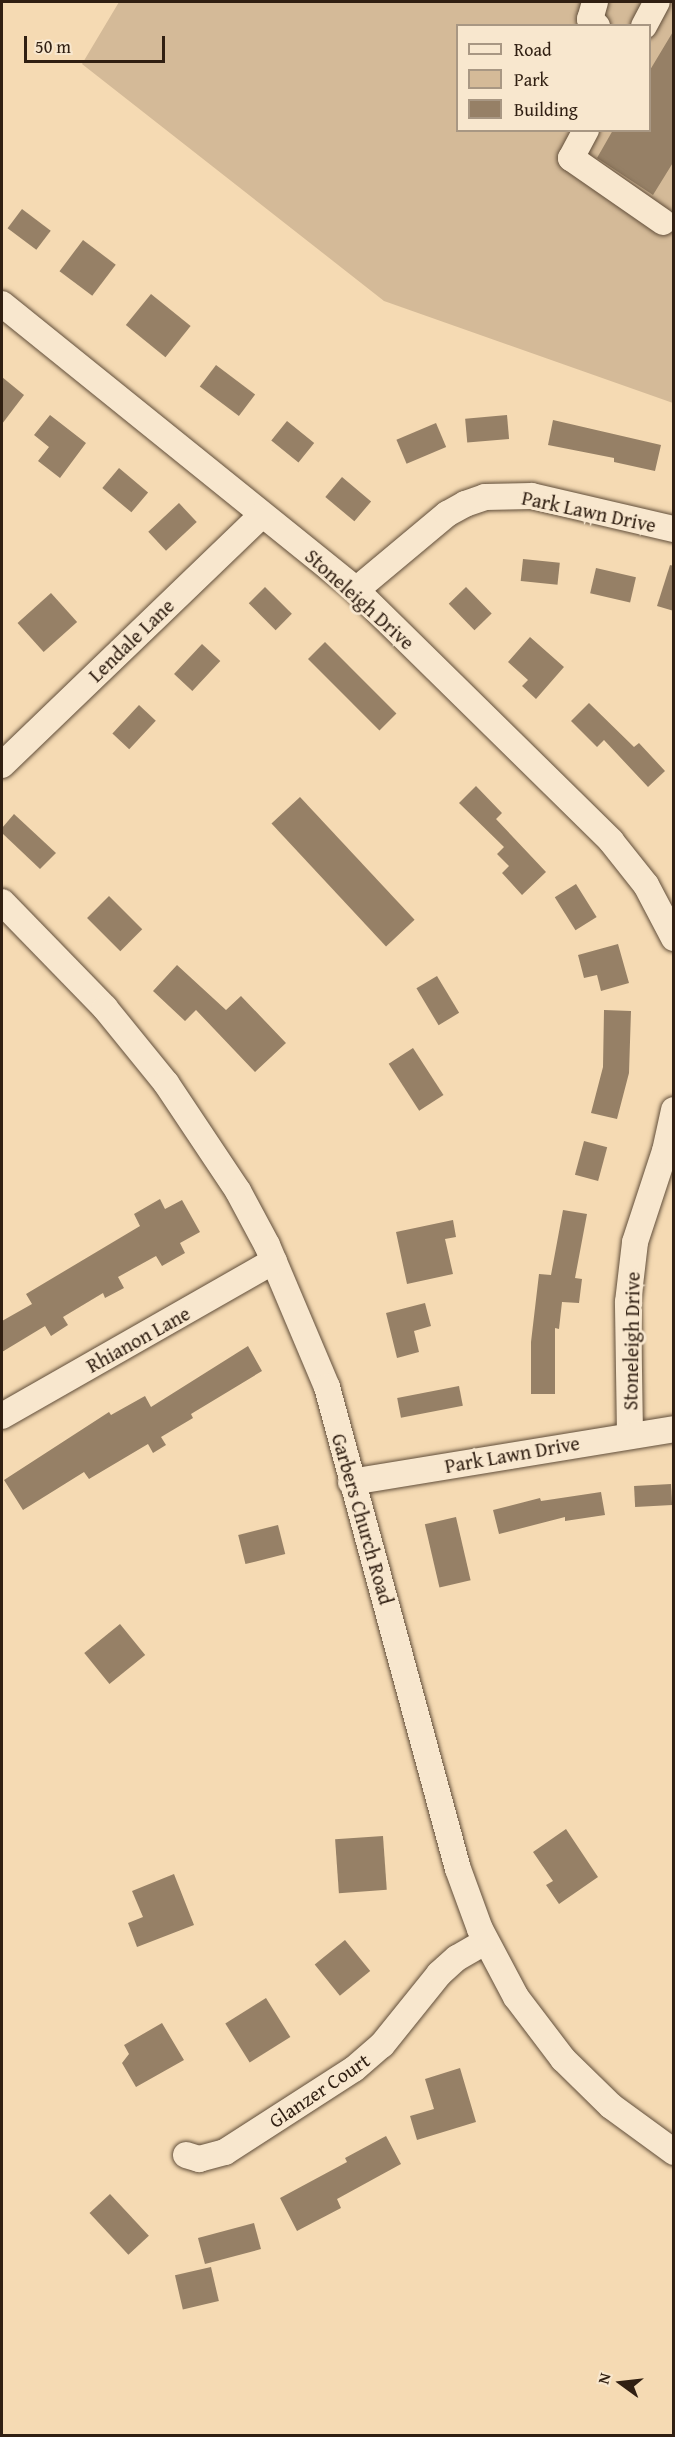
<!DOCTYPE html>
<style>
body{margin:0}
#map{position:relative;width:675px;height:2437px;overflow:hidden;background:#f5dab3;font-family:"Gentium Book Plus",serif}
div>[style]{position:absolute}
[style*='--x']{left:calc(var(--x)*1px);top:calc(var(--y)*1px);width:calc(var(--w)*1px);rotate:calc(var(--a)*1deg)}
.green>*{inset:0;background:#d4ba98}
.building>*{inset:0;background:#968066;transform-origin:0 0}
.roads{filter:drop-shadow(0 0 2px #614e3a) drop-shadow(0 0 2px #614e3a)}
.minor>*{height:26px;margin:-13px;padding:0 13px;transform-origin:13px;border-radius:13px;background:#f8e7ce}
span{translate:-50% -50%;white-space:nowrap;text-align:center;line-height:1.15;-webkit-text-stroke:6px #f8e7ce;paint-order:stroke}
.street-label{font-size:20px;color:#301f12}
.frame{position:absolute;inset:0;border:3px solid #301f12;pointer-events:none}
.legend{position:absolute;left:456px;top:24px;width:195px;height:108px;box-sizing:border-box;background:#f8e7ce;border:2px solid #a89783;margin:0;padding:8px 10px;list-style:none;font-size:18px;color:#301f12}
.legend li{display:flex;align-items:center;gap:12px;height:30px}
.legend b{width:30px;border:2px solid #a89783}
.north{position:absolute;left:591px;top:2353px;width:60px;height:60px;-webkit-text-stroke:4px #f8e7ce;paint-order:stroke;rotate:285deg;font-size:16px;font-weight:700;line-height:24px;text-align:center;color:#301f12}
.north::after{content:'';display:block;margin:auto;width:21px;height:27px;background:#301f12;clip-path:polygon(50% 0,100% 100%,50% 72%,0 100%)}
.scale{position:absolute;left:24px;top:36px;width:141px;height:27px;box-sizing:border-box;border:3px solid #301f12;border-top:0;padding-left:8px;font-size:18px;line-height:21px;white-space:nowrap;color:#301f12;-webkit-text-stroke:4px #f8e7ce;paint-order:stroke}
</style>
<div id="map">
<div class="green">
<div style="clip-path:polygon(evenodd,119px 2px,673px 2px,673px 403px,384px 301px,82px 64px,119px 2px,458px 26px,650px 26px,650px 130px,458px 130px,458px 26px)"></div>
</div>
<div class="building">
<div style="clip-path:polygon(674px 30px,674px 161px,653px 195px,597px 158px,613px 130px,650px 130px,650px 70px)"></div>
<div style="left:22px;top:209px;width:36px;height:24px;rotate:37deg"></div>
<div style="left:83px;top:240px;width:41px;height:39px;rotate:37deg"></div>
<div style="left:151px;top:294px;width:51px;height:40px;rotate:39deg"></div>
<div style="left:216px;top:365px;width:49px;height:27px;rotate:37deg"></div>
<div style="clip-path:polygon(2px 377px,24px 395px,2px 424px)"></div>
<div style="clip-path:polygon(50px 415px,86px 443px,60px 478px,38px 461px,49px 447px,34px 435px)"></div>
<div style="left:507px;top:415px;width:24px;height:42px;rotate:85deg"></div>
<div style="clip-path:polygon(553px 420px,661px 445px,655px 471px,614px 462px,614px 458px,548px 445px)"></div>
<div style="left:287px;top:421px;width:35px;height:25px;rotate:39deg"></div>
<div style="left:436px;top:423px;width:26px;height:43px;rotate:67deg"></div>
<div style="left:119px;top:468px;width:38px;height:26px;rotate:40deg"></div>
<div style="left:342px;top:477px;width:38px;height:26px;rotate:40deg"></div>
<div style="left:179px;top:503px;width:26px;height:42px;rotate:47deg"></div>
<div style="left:523px;top:559px;width:37px;height:22px;rotate:6deg"></div>
<div style="clip-path:polygon(670px 565px,674px 566px,674px 611px,657px 606px)"></div>
<div style="left:596px;top:568px;width:41px;height:26px;rotate:13deg"></div>
<div style="left:265px;top:587px;width:38px;height:23px;rotate:45deg"></div>
<div style="left:466px;top:587px;width:37px;height:24px;rotate:46deg"></div>
<div style="left:51px;top:593px;width:39px;height:45px;rotate:48deg"></div>
<div style="clip-path:polygon(530px 637px,564px 667px,536px 699px,522px 686px,528px 680px,508px 662px)"></div>
<div style="left:325px;top:642px;width:101px;height:24px;rotate:45deg"></div>
<div style="left:202px;top:644px;width:25px;height:41px;rotate:43deg"></div>
<div style="clip-path:polygon(589px 703px,634px 747px,639px 743px,665px 771px,648px 787px,604px 740px,597px 747px,571px 721px)"></div>
<div style="left:139px;top:705px;width:23px;height:39px;rotate:43deg"></div>
<div style="clip-path:polygon(476px 786px,502px 813px,496px 819px,546px 872px,522px 895px,502px 873px,509px 866px,497px 854px,504px 847px,459px 803px)"></div>
<div style="left:300px;top:797px;width:168px;height:39px;rotate:47deg"></div>
<div style="clip-path:polygon(14px 814px,56px 853px,40px 869px,2px 833px,2px 828px)"></div>
<div style="left:576px;top:884px;width:39px;height:25px;rotate:58deg"></div>
<div style="left:109px;top:896px;width:47px;height:31px;rotate:45deg"></div>
<div style="clip-path:polygon(618px 944px,629px 983px,601px 991px,597px 975px,584px 978px,578px 955px)"></div>
<div style="clip-path:polygon(177px 965px,226px 1010px,241px 996px,286px 1043px,255px 1072px,196px 1010px,185px 1021px,153px 991px)"></div>
<div style="left:437px;top:976px;width:43px;height:24px;rotate:59deg"></div>
<div style="clip-path:polygon(604px 1010px,631px 1011px,629px 1073px,617px 1119px,591px 1113px,603px 1067px)"></div>
<div style="left:413px;top:1048px;width:56px;height:29px;rotate:57deg"></div>
<div style="left:584px;top:1141px;width:24px;height:35px;rotate:15deg"></div>
<div style="clip-path:polygon(160px 1199px,165px 1209px,182px 1200px,200px 1232px,180px 1243px,185px 1253px,162px 1266px,156px 1256px,118px 1277px,124px 1288px,105px 1298px,103px 1293px,63px 1317px,68px 1325px,51px 1336px,45px 1326px,2px 1352px,2px 1321px,32px 1304px,26px 1294px,140px 1226px,134px 1214px)"></div>
<div style="clip-path:polygon(563px 1210px,587px 1214px,575px 1278px,582px 1279px,579px 1303px,562px 1302px,559px 1329px,555px 1328px,555px 1394px,531px 1394px,531px 1342px,539px 1274px,551px 1275px)"></div>
<div style="clip-path:polygon(453px 1220px,456px 1237px,445px 1239px,453px 1274px,407px 1284px,396px 1232px)"></div>
<div style="clip-path:polygon(425px 1303px,431px 1326px,414px 1331px,419px 1352px,397px 1358px,386px 1313px)"></div>
<div style="clip-path:polygon(248px 1346px,262px 1371px,191px 1414px,193px 1418px,161px 1437px,166px 1445px,153px 1453px,148px 1444px,89px 1479px,84px 1472px,23px 1510px,4px 1480px,109px 1412px,111px 1415px,145px 1396px,151px 1407px)"></div>
<div style="left:459px;top:1386px;width:20px;height:63px;rotate:79deg"></div>
<div style="left:671px;top:1484px;width:21px;height:37px;rotate:87deg"></div>
<div style="clip-path:polygon(601px 1492px,605px 1515px,565px 1521px,565px 1517px,499px 1534px,493px 1510px,540px 1498px,541px 1501px)"></div>
<div style="left:456px;top:1517px;width:65px;height:32px;rotate:77deg"></div>
<div style="left:278px;top:1525px;width:30px;height:41px;rotate:76deg"></div>
<div style="left:120px;top:1624px;width:40px;height:46px;rotate:51deg"></div>
<div style="clip-path:polygon(566px 1829px,598px 1877px,559px 1904px,546px 1885px,553px 1881px,533px 1852px)"></div>
<div style="left:383px;top:1836px;width:54px;height:48px;rotate:86deg"></div>
<div style="clip-path:polygon(174px 1874px,194px 1925px,137px 1947px,128px 1923px,143px 1917px,132px 1891px)"></div>
<div style="left:345px;top:1940px;width:40px;height:39px;rotate:51deg"></div>
<div style="left:266px;top:1998px;width:46px;height:48px;rotate:58deg"></div>
<div style="clip-path:polygon(162px 2023px,184px 2060px,136px 2087px,122px 2063px,129px 2054px,124px 2045px)"></div>
<div style="clip-path:polygon(460px 2068px,476px 2122px,417px 2140px,410px 2116px,434px 2109px,425px 2079px)"></div>
<div style="clip-path:polygon(386px 2136px,401px 2164px,337px 2199px,341px 2208px,297px 2231px,280px 2198px,347px 2162px,345px 2158px)"></div>
<div style="left:110px;top:2194px;width:57px;height:28px;rotate:47deg"></div>
<div style="left:254px;top:2223px;width:27px;height:58px;rotate:75deg"></div>
<div style="left:211px;top:2267px;width:35px;height:37px;rotate:77deg"></div>
</div>
<div class="roads">
<div class="minor">
<div style="--x:595;--y:2;--w:18;--a:106"></div>
<div style="--x:590;--y:19;--w:10;--a:45"></div>
<div style="--x:644;--y:26;--w:27;--a:-62"></div>
<div style="--x:586;--y:130;--w:32;--a:118"></div>
<div style="--x:571;--y:158;--w:112;--a:34.8"></div>
<div style="--x:2;--y:304;--w:455;--a:38.9"></div>
<div style="--x:356;--y:590;--w:358;--a:44.5"></div>
<div style="--x:611;--y:841;--w:56;--a:51.5"></div>
<div style="--x:646;--y:885;--w:60;--a:62.2"></div>
<div style="--x:356;--y:590;--w:119;--a:-39.9"></div>
<div style="--x:447;--y:514;--w:21;--a:-29"></div>
<div style="--x:465;--y:504;--w:21;--a:-19"></div>
<div style="--x:485;--y:497;--w:47;--a:-1.2"></div>
<div style="--x:532;--y:496;--w:146;--a:13.1"></div>
<div style="--x:2;--y:765;--w:359;--a:-43.9"></div>
<div style="--x:2;--y:902;--w:148;--a:45.8"></div>
<div style="--x:105;--y:1008;--w:97;--a:50.9"></div>
<div style="--x:166;--y:1083;--w:130;--a:56.3"></div>
<div style="--x:238;--y:1191;--w:61;--a:61.8"></div>
<div style="--x:267;--y:1245;--w:154;--a:67.1"></div>
<div style="--x:327;--y:1387;--w:499;--a:74.8"></div>
<div style="--x:458;--y:1869;--w:64;--a:69.9"></div>
<div style="--x:480;--y:1929;--w:77;--a:62.1"></div>
<div style="--x:516;--y:1997;--w:78;--a:52.8"></div>
<div style="--x:563;--y:2059;--w:67;--a:44.4"></div>
<div style="--x:611;--y:2106;--w:78;--a:36.1"></div>
<div style="--x:2;--y:1416;--w:313;--a:-29.7"></div>
<div style="--x:630;--y:1434;--w:132;--a:-90.9"></div>
<div style="--x:628;--y:1302;--w:60;--a:-83.3"></div>
<div style="--x:635;--y:1242;--w:96;--a:-71.8"></div>
<div style="--x:665;--y:1151;--w:42;--a:-77.6"></div>
<div style="--x:351;--y:1482;--w:327;--a:-9.3"></div>
<div style="--x:186;--y:2155;--w:14;--a:17"></div>
<div style="--x:199;--y:2159;--w:27;--a:-15"></div>
<div style="--x:225;--y:2152;--w:153;--a:-32.8"></div>
<div style="--x:354;--y:2069;--w:37;--a:-41"></div>
<div style="--x:382;--y:2045;--w:91;--a:-51.2"></div>
<div style="--x:439;--y:1974;--w:24;--a:-42"></div>
<div style="--x:457;--y:1958;--w:32;--a:-30"></div>
</div>
</div>
<div class="street-label">
<span style="left:589px;top:511px;rotate:12deg">Park Lawn Drive</span>
<span style="left:360px;top:599px;rotate:42deg">Stoneleigh Drive</span>
<span style="left:131px;top:640px;rotate:-44deg">Lendale Lane</span>
<span style="left:138px;top:1339px;rotate:-29deg">Rhianon Lane</span>
<span style="left:631px;top:1341px;rotate:-89deg">Stoneleigh Drive</span>
<span style="left:512px;top:1454px;rotate:-10deg">Park Lawn Drive</span>
<span style="left:363px;top:1519px;rotate:74deg">Garbers Church Road</span>
<span style="left:319px;top:2090px;rotate:-34deg">Glanzer Court</span>
</div>
<div class="frame"></div>
<ul class="legend">
<li><b style="height:8px;background:#f8e7ce"></b>Road</li>
<li><b style="height:16px;background:#d4ba98"></b>Park</li>
<li><b style="height:16px;background:#968066"></b>Building</li>
</ul>
<div class="north">N</div>
<div class="scale">50 m</div>
</div>
